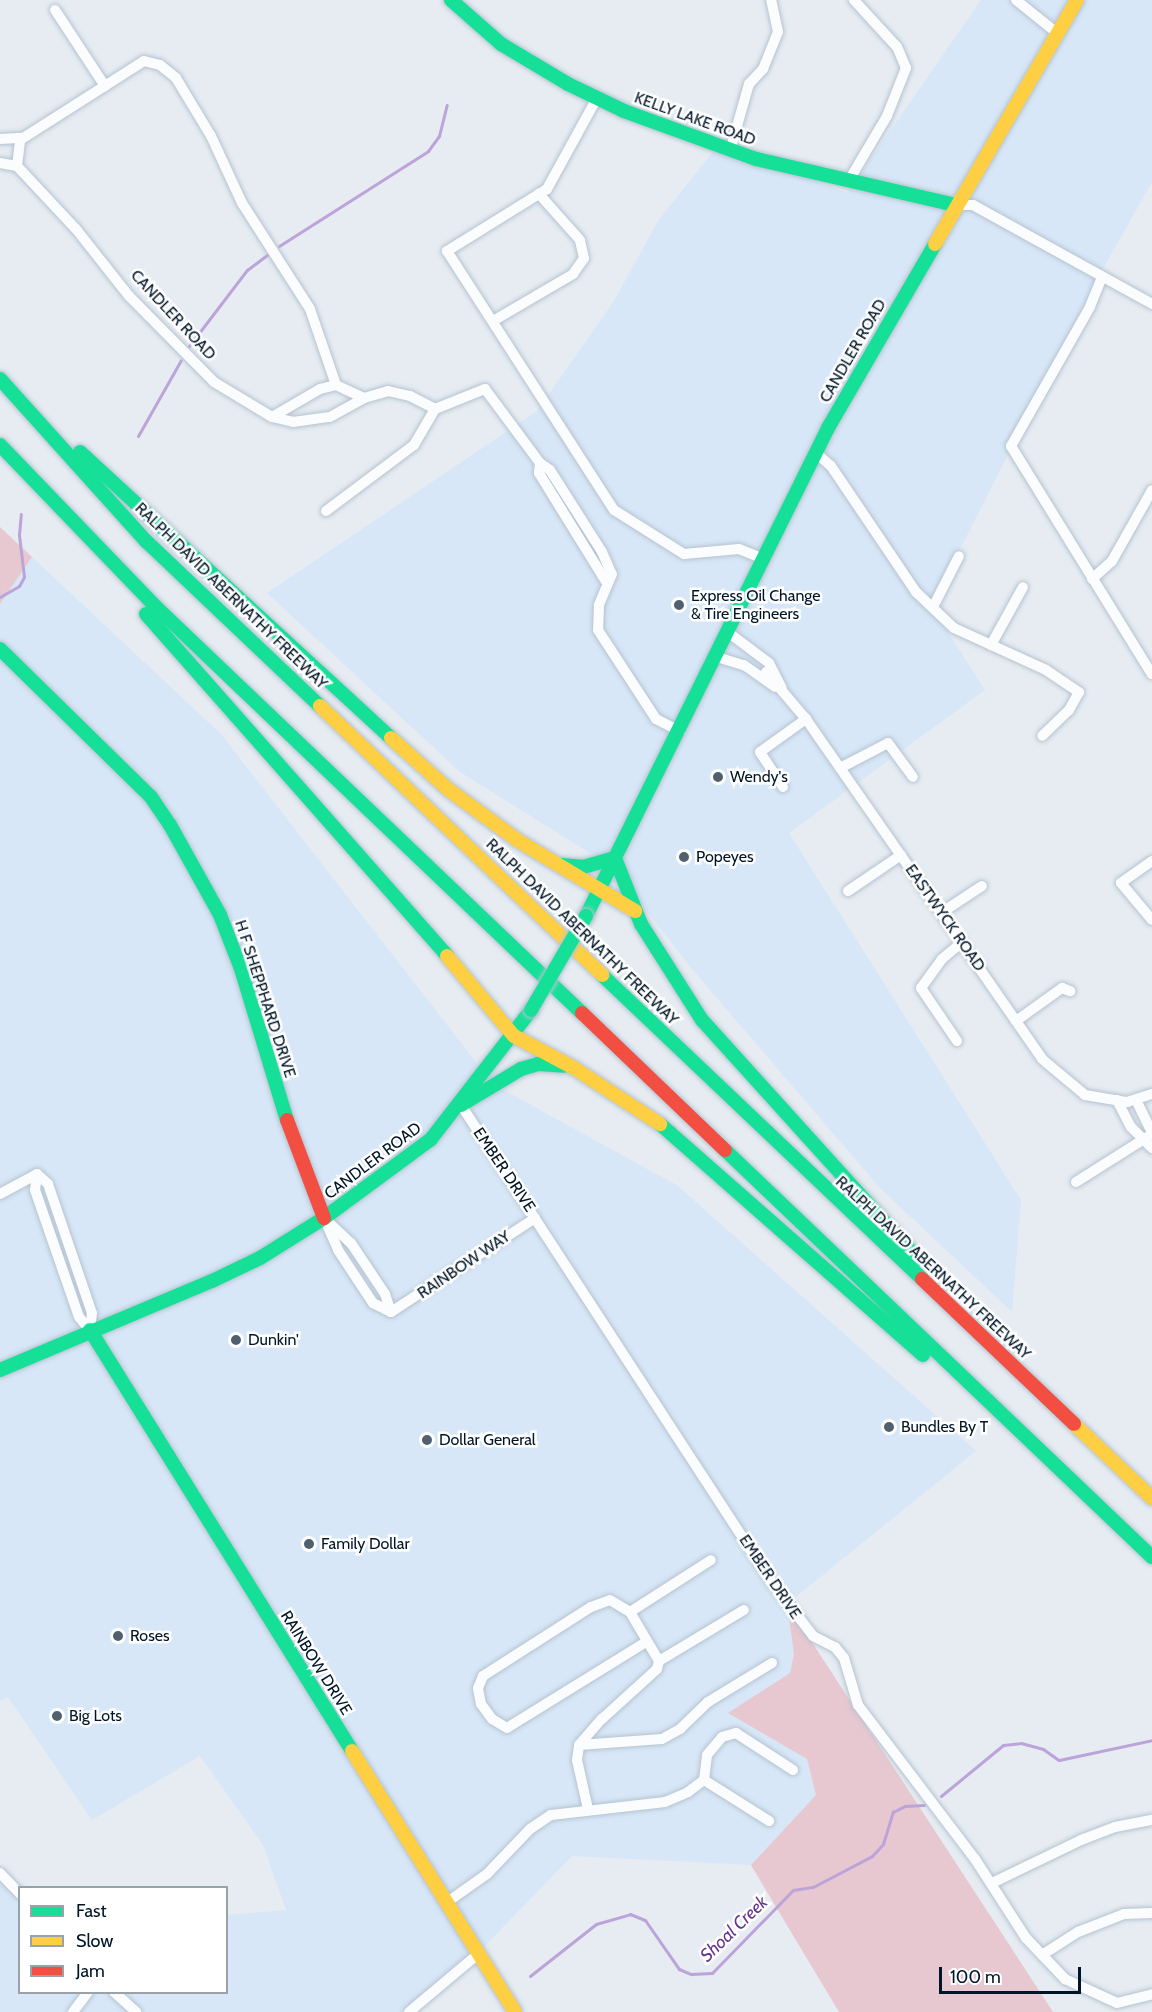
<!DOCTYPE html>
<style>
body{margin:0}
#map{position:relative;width:1152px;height:2012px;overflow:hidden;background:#e6ecf2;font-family:Cabin,sans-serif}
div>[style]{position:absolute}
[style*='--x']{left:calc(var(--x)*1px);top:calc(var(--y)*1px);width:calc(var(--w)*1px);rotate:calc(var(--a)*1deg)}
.built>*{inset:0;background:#d7e7f7}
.green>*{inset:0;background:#e7c7d0}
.stream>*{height:3px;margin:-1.5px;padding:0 1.5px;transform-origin:1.5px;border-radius:1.5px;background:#bca3d9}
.roads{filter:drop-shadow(0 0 2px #b6c3d0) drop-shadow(0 0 2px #b6c3d0)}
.street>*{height:10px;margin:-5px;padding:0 5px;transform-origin:5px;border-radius:5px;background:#fbfcfd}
.fast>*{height:14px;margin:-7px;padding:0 7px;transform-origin:7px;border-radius:7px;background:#16e098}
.slow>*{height:14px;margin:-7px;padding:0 7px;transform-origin:7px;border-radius:7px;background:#ffcf43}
.jam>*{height:14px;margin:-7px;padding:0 7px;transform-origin:7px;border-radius:7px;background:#f24e42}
.bridges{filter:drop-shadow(0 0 2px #b6c3d0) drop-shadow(0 0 2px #b6c3d0)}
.fast-bridge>*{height:14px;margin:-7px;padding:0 7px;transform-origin:7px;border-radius:7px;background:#16e098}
.dots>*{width:16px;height:16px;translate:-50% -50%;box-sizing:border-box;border:3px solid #fff;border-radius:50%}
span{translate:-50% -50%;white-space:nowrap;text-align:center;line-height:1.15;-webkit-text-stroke:5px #fff;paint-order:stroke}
.street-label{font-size:16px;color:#001527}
.poi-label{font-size:16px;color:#001527}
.left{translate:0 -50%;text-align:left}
.water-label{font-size:18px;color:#67378f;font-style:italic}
.legend{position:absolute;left:18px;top:1886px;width:210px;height:108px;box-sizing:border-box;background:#fff;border:2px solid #99a1a9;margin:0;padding:8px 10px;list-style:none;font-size:18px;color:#001527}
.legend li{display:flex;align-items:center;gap:12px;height:30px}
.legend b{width:30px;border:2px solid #99a1a9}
.scale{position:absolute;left:939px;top:1967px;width:142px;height:27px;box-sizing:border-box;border:3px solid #001527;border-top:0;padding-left:8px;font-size:18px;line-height:21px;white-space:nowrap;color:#001527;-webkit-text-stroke:4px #fff;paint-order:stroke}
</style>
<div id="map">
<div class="built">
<div style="clip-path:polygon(981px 0,1152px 0,1152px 182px,1100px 274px,931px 606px,985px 690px,789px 833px,1021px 1200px,1012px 1312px,880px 1188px,692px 969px,611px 866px,460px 772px,267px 593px,537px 411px,614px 301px,658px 221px,719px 144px,847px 193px)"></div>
<div style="clip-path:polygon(32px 557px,221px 734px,493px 1084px,678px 1186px,976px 1451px,787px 1604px,794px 1654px,790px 1673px,728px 1713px,807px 1758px,816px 1795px,751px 1865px,572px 1856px,475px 1956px,408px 2012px,0 2012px,0 1865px,21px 1887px,20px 1992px,226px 1992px,227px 1915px,286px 1910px,263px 1845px,200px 1756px,92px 1820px,8px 1697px,0 1701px,0 604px)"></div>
</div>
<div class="green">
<div style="clip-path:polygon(0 527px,32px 557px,0 604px)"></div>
<div style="clip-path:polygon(787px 1604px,1053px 2012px,839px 2012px,751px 1865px,816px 1795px,807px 1759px,728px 1713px,790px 1673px,794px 1654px)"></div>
</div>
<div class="stream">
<div style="--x:279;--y:246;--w:177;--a:-32.5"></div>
<div style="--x:428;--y:151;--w:19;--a:-54"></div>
<div style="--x:439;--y:136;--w:32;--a:-76"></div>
<div style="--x:189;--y:346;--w:96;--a:-52.7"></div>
<div style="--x:247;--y:270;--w:25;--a:-37"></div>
<div style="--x:138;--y:436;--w:87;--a:-60.5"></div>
<div style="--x:0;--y:597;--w:22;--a:-30"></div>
<div style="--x:19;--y:586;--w:10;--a:-61"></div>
<div style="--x:24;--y:577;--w:42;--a:-96.8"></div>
<div style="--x:19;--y:535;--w:21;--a:-85"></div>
<div style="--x:941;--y:1796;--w:80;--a:-39.4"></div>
<div style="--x:1003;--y:1745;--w:18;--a:-6"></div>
<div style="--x:1021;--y:1743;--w:23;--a:15"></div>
<div style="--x:1043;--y:1749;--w:19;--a:35"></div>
<div style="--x:1059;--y:1760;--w:95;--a:-12.1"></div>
<div style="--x:530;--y:1976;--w:84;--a:-38.2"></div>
<div style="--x:596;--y:1924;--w:35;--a:-16"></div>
<div style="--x:630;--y:1914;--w:16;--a:22"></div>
<div style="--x:645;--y:1920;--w:60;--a:55.2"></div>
<div style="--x:679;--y:1969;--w:13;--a:23"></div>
<div style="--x:691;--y:1974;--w:21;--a:-3"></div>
<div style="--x:712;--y:1973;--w:116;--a:-45.7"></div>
<div style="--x:793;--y:1890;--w:20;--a:-9"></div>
<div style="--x:813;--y:1887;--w:67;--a:-27.7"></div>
<div style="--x:872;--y:1856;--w:16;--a:-47"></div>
<div style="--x:883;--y:1844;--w:34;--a:-73"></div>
<div style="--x:893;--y:1812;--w:13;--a:-27"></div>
<div style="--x:905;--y:1806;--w:19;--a:-3"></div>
</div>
<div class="roads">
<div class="street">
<div style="--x:1016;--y:0;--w:53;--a:38.8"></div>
<div style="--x:55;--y:10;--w:91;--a:56.7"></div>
<div style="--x:597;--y:98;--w:104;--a:118.8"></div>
<div style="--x:547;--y:189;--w:118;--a:148.2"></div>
<div style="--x:447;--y:251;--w:308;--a:57.2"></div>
<div style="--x:614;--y:510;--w:83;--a:32.2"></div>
<div style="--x:684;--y:554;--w:55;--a:-5.2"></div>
<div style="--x:739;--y:549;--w:27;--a:22"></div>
<div style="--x:0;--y:139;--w:22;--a:-3"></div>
<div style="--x:730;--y:151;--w:70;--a:-74.2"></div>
<div style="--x:749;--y:84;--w:21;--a:-47"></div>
<div style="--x:763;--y:69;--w:40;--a:-68"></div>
<div style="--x:778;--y:32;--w:33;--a:-102"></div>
<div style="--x:0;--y:163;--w:17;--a:10"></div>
<div style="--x:17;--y:166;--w:86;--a:46.9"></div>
<div style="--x:76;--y:229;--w:85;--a:51.7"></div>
<div style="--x:129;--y:296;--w:121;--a:45.3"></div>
<div style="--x:214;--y:382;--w:68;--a:31.1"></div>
<div style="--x:272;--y:417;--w:22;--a:13"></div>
<div style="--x:293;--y:422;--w:37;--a:-8"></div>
<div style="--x:330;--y:417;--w:39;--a:-29"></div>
<div style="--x:17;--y:166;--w:26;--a:-83"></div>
<div style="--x:20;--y:140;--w:147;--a:-32.5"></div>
<div style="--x:144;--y:61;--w:16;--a:14"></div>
<div style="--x:160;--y:65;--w:21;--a:39"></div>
<div style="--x:176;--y:78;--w:68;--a:58.9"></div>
<div style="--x:211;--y:136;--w:74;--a:65.2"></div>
<div style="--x:242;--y:203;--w:126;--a:57.3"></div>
<div style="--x:310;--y:309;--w:80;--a:71.1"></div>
<div style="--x:848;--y:182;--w:77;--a:-59.4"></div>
<div style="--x:887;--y:116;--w:52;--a:-68.4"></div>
<div style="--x:906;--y:68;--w:23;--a:-113"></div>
<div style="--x:897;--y:47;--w:64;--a:-132.5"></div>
<div style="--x:956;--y:205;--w:17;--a:0"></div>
<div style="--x:973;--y:205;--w:205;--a:28.9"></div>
<div style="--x:1102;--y:277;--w:32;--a:112"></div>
<div style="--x:1090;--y:307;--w:160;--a:119.6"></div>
<div style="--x:1011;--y:446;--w:268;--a:58.3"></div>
<div style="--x:493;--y:321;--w:93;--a:-30.4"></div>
<div style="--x:573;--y:274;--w:19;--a:-55"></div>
<div style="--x:584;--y:258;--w:18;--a:-103"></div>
<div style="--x:580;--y:240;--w:62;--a:-131.7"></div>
<div style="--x:272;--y:417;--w:56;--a:-30.3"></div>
<div style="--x:320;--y:389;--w:16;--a:-14"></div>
<div style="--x:336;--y:385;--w:31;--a:25"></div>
<div style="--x:364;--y:398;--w:25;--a:-16"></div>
<div style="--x:388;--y:391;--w:23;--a:13"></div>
<div style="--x:410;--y:396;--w:28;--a:27"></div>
<div style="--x:435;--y:409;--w:54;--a:-21.8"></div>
<div style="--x:485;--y:389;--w:92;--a:53.4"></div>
<div style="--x:540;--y:463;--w:12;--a:35"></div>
<div style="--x:550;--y:470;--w:97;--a:57.6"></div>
<div style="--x:602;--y:552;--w:24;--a:66"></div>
<div style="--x:612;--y:574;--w:34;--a:113"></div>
<div style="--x:599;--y:605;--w:25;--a:92"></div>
<div style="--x:598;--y:630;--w:106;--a:56.9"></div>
<div style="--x:656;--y:719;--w:27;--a:27"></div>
<div style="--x:816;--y:453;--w:20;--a:41"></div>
<div style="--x:831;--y:466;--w:152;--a:56"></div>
<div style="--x:916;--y:592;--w:52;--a:43.5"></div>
<div style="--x:954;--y:628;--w:101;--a:24.5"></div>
<div style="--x:1046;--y:670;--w:40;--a:34"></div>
<div style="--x:1079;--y:692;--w:21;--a:119"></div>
<div style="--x:1069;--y:710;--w:37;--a:136"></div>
<div style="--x:540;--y:463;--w:10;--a:96"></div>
<div style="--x:539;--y:473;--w:129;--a:58.3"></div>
<div style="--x:326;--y:511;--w:110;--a:-36.9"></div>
<div style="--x:414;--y:445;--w:42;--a:-59.7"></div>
<div style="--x:1092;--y:579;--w:27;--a:-42"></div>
<div style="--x:1112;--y:561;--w:81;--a:-60.6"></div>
<div style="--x:933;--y:607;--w:57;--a:-63"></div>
<div style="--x:729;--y:633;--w:50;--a:36.9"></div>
<div style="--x:769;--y:663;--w:28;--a:63"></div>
<div style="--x:991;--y:645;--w:66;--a:-61.1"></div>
<div style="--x:717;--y:657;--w:28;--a:17"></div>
<div style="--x:744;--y:665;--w:38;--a:35"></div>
<div style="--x:766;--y:672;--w:62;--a:49.6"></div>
<div style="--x:806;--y:719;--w:414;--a:55.2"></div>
<div style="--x:1042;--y:1059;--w:56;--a:39.9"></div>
<div style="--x:1085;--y:1095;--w:43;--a:9.5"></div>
<div style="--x:1127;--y:1102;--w:26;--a:-18"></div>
<div style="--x:840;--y:768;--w:54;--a:-27.5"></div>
<div style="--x:888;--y:743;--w:42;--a:53.7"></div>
<div style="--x:783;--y:787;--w:42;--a:-123.3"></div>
<div style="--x:760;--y:752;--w:57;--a:-35.7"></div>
<div style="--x:1152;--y:861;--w:38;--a:145"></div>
<div style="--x:1121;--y:883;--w:48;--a:50"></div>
<div style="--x:848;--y:891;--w:64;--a:-34.2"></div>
<div style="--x:941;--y:913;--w:49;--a:-33.4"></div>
<div style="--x:1016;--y:1021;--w:57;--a:-35.7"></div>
<div style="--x:1062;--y:988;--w:9;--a:21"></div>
<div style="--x:957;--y:1041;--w:64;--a:-124.2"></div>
<div style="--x:921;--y:988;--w:36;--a:-54"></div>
<div style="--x:942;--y:959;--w:26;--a:-40"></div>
<div style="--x:1117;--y:1100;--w:30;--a:63"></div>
<div style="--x:1131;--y:1127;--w:30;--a:45"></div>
<div style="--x:1137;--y:1102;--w:34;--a:64"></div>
<div style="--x:461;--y:1105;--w:568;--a:56.93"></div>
<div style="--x:771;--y:1581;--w:69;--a:52.6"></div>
<div style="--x:813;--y:1636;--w:25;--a:27"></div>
<div style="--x:835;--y:1647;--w:14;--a:51"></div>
<div style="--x:844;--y:1658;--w:49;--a:73.4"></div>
<div style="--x:858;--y:1705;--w:193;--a:52.8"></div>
<div style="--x:975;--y:1859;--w:94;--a:57.2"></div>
<div style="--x:1026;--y:1938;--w:57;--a:46.4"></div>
<div style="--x:1065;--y:1979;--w:57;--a:24.8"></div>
<div style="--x:1117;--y:2003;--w:36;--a:-14"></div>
<div style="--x:37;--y:1174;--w:15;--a:42"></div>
<div style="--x:48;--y:1184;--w:136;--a:71.2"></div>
<div style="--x:92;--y:1313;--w:17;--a:97"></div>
<div style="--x:37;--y:1174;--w:16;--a:97"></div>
<div style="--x:35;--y:1190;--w:134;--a:70.9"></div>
<div style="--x:79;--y:1317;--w:17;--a:50"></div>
<div style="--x:1076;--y:1182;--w:90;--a:-32.3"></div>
<div style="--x:0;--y:1194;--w:42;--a:-28.4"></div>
<div style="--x:324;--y:1218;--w:35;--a:66"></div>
<div style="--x:338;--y:1250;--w:64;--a:56.6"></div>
<div style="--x:373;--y:1303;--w:20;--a:27"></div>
<div style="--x:327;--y:1221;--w:33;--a:43"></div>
<div style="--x:351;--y:1243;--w:61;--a:56.3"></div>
<div style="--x:385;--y:1294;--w:19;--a:72"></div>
<div style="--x:391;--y:1312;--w:172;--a:-33.1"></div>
<div style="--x:646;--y:1642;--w:163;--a:148.3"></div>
<div style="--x:507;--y:1728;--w:17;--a:-149"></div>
<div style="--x:492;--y:1719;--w:19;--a:-126"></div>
<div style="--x:481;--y:1704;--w:16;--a:-101"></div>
<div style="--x:478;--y:1688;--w:13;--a:-67"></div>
<div style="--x:483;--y:1676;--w:128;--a:-32.6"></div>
<div style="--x:591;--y:1607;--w:20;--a:-20"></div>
<div style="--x:610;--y:1600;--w:23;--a:31"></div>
<div style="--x:630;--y:1612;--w:96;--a:-32.7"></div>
<div style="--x:659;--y:1661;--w:99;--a:-31"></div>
<div style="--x:579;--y:1745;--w:83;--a:-4.1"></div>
<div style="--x:662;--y:1739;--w:21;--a:-29"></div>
<div style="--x:680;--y:1729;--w:39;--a:-44"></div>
<div style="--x:708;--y:1702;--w:75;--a:-31.4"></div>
<div style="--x:704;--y:1780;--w:77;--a:32.2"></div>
<div style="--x:588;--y:1809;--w:50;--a:-102.7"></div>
<div style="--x:577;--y:1760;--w:15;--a:-82"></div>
<div style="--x:579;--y:1745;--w:35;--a:-49"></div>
<div style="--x:602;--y:1719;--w:74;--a:-42.3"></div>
<div style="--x:657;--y:1669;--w:8;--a:-76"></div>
<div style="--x:659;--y:1661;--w:57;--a:-120.6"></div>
<div style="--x:0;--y:1873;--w:29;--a:46"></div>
<div style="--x:992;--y:1883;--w:99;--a:-25.8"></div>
<div style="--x:1081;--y:1840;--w:36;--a:-21"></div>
<div style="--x:1115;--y:1827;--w:38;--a:-11"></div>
<div style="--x:446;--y:1903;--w:50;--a:-35.3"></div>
<div style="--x:487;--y:1874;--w:62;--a:-46.3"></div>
<div style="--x:530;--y:1829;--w:25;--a:-34"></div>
<div style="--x:551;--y:1815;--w:115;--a:-6.5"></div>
<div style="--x:665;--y:1802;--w:25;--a:-23"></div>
<div style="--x:688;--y:1792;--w:20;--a:-37"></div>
<div style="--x:704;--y:1780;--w:25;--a:-83"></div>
<div style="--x:707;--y:1755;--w:23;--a:-50"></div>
<div style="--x:722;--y:1737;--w:15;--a:-16"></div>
<div style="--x:736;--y:1733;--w:68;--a:33"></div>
<div style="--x:1042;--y:1955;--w:43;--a:-32.6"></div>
<div style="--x:1078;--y:1932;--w:49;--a:-21.4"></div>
<div style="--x:1124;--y:1914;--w:28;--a:-2"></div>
<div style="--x:114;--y:1992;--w:30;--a:42"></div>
<div style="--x:73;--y:2012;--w:25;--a:-53"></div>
<div style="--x:409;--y:2012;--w:90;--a:-40"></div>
</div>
<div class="fast">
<div style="--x:451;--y:0;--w:67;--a:41.3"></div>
<div style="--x:501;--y:44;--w:78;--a:30.8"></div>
<div style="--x:568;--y:84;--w:62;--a:25.7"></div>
<div style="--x:624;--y:111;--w:140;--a:20"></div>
<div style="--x:756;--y:159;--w:205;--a:13"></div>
<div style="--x:0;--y:379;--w:219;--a:48"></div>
<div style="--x:147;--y:542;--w:238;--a:43.5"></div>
<div style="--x:0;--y:445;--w:223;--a:46.1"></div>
<div style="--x:155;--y:606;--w:590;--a:43.63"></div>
<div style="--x:80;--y:452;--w:423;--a:42.6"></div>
<div style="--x:146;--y:614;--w:456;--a:48.6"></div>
<div style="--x:0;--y:649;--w:211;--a:44.4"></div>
<div style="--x:151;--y:797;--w:34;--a:56"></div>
<div style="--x:170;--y:825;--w:103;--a:60.9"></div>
<div style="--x:220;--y:915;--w:58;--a:68.7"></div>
<div style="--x:241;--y:969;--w:158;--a:73.1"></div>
<div style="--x:562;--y:865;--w:21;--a:5"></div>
<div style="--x:583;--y:867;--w:33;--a:-16"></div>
<div style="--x:615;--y:858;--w:71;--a:68.5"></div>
<div style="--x:641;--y:924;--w:114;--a:57.6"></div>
<div style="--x:702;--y:1020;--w:322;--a:47.9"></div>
<div style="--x:586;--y:916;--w:545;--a:-63.62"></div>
<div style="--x:828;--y:428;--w:213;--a:-59.8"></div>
<div style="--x:602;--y:975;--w:441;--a:43.5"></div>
<div style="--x:461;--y:1105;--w:70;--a:-31"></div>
<div style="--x:521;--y:1069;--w:18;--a:-16"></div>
<div style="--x:538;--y:1064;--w:26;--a:4"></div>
<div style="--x:660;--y:1124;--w:350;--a:41.3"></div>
<div style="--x:725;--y:1150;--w:590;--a:43.63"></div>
<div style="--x:90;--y:1330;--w:496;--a:58.1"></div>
<div style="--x:0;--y:1370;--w:230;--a:-22.8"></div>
<div style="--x:212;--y:1281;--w:53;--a:-25.6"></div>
<div style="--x:260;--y:1258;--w:75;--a:-32"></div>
<div style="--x:324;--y:1218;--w:133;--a:-36.4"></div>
<div style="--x:431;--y:1139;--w:163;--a:-52.2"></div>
</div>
<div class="slow">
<div style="--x:935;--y:244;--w:282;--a:-59.8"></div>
<div style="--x:320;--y:706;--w:390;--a:43.6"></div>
<div style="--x:391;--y:738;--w:78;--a:41.9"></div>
<div style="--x:449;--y:790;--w:84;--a:36.3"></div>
<div style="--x:517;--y:840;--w:138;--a:31"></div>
<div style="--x:447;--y:956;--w:104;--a:50.1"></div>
<div style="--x:514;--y:1036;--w:68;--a:28.1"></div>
<div style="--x:574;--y:1068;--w:103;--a:33.1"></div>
<div style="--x:1074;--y:1424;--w:108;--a:43.5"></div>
<div style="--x:352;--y:1751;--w:308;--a:58"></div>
</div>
<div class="jam">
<div style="--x:582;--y:1013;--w:198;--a:43.8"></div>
<div style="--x:287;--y:1120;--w:105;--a:69.3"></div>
<div style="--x:922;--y:1279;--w:210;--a:43.6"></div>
</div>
</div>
<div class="bridges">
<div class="fast-bridge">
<div style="--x:531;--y:1010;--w:109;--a:-59.7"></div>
</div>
</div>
<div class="dots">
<div style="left:679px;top:605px;background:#50606e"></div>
<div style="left:718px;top:777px;background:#50606e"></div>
<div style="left:684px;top:857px;background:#50606e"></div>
<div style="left:236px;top:1340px;background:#50606e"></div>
<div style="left:889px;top:1427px;background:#50606e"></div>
<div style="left:427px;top:1440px;background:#50606e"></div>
<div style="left:309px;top:1544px;background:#50606e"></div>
<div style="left:118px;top:1636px;background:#50606e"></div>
<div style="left:57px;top:1716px;background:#50606e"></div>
</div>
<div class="street-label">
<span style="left:695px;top:119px;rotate:20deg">KELLY LAKE ROAD</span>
<span style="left:173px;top:315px;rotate:47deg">CANDLER ROAD</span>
<span style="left:853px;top:351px;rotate:-60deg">CANDLER ROAD</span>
<span style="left:231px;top:596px;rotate:44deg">RALPH DAVID ABERNATHY FREEWAY</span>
<span style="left:945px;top:918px;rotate:55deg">EASTWYCK ROAD</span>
<span style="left:582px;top:932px;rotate:44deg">RALPH DAVID ABERNATHY FREEWAY</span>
<span style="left:265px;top:999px;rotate:72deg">H F SHEPPHARD DRIVE</span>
<span style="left:373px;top:1161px;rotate:-37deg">CANDLER ROAD</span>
<span style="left:504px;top:1170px;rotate:56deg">EMBER DRIVE</span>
<span style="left:464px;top:1265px;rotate:-34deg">RAINBOW WAY</span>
<span style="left:933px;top:1268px;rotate:43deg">RALPH DAVID ABERNATHY FREEWAY</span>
<span style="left:770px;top:1577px;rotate:56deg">EMBER DRIVE</span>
<span style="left:316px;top:1663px;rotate:58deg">RAINBOW DRIVE</span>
</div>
<div class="poi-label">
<span class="left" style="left:691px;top:605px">Express Oil Change<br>&amp; Tire Engineers</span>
<span class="left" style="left:730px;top:777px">Wendy's</span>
<span class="left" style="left:696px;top:857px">Popeyes</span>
<span class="left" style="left:248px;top:1340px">Dunkin'</span>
<span class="left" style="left:901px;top:1427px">Bundles By T</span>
<span class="left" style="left:439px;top:1440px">Dollar General</span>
<span class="left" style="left:321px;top:1544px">Family Dollar</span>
<span class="left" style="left:130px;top:1636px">Roses</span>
<span class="left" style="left:69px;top:1716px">Big Lots</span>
</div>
<div class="water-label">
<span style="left:734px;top:1929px;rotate:-44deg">Shoal Creek</span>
</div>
<ul class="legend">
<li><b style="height:8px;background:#16e098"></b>Fast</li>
<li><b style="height:8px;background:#ffcf43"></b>Slow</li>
<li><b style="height:8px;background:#f24e42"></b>Jam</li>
</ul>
<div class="scale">100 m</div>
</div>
